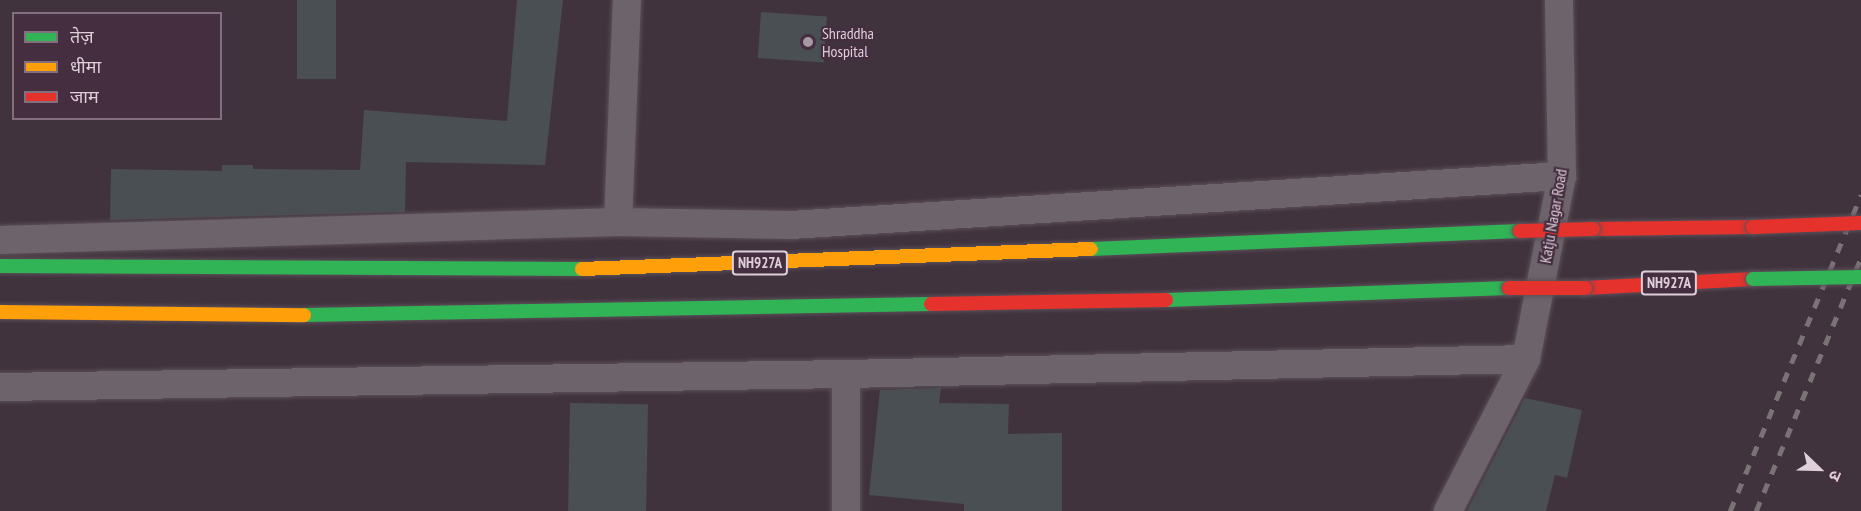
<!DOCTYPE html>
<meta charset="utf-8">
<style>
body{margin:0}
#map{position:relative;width:1861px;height:511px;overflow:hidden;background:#40333d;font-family:"PT Sans Narrow","Noto Sans Devanagari",sans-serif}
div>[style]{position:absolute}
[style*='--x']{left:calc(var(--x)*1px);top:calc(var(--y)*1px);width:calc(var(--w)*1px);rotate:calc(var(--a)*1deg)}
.building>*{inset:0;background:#4a4f53;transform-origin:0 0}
.roads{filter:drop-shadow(0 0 2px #5b4f58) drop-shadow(0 0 2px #5b4f58)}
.street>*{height:28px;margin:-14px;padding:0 14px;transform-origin:14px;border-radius:14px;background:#6d646b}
.fast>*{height:14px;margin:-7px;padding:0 7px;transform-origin:7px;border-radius:7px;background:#30b455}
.slow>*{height:14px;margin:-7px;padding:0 7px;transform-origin:7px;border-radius:7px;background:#ff9f0a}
.jam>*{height:14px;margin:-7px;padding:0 7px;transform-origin:7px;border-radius:7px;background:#e5322d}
.rail>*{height:4.5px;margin-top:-2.25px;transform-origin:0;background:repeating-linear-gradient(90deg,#7b7278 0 10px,transparent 0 20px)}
.bridges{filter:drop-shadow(0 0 2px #5b4f58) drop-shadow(0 0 2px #5b4f58)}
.fast-bridge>*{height:14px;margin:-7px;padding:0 7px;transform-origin:7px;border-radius:7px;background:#30b455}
.jam-bridge>*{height:14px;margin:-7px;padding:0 7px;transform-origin:7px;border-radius:7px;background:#e5322d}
.dots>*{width:16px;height:16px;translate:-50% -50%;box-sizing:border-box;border:3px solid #452e40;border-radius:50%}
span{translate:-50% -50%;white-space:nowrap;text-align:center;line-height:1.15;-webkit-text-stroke:4.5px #452e40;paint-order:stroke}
.shield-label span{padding:2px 4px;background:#452e40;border:2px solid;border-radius:4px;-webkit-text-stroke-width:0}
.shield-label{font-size:15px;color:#decfd9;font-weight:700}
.poi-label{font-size:16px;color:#decfd9}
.left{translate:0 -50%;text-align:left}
.street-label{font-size:16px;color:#decfd9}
.legend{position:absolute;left:12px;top:12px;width:210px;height:108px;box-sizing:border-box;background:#452e40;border:2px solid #826e7d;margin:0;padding:8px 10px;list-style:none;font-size:18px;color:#decfd9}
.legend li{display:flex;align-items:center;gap:12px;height:30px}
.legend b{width:30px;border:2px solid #826e7d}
.north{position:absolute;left:1789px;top:439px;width:60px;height:60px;-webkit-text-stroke:4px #452e40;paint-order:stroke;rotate:113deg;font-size:16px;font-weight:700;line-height:24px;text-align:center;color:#decfd9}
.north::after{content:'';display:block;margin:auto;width:21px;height:27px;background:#decfd9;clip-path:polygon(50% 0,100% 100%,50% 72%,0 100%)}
</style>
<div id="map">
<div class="building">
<div style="left:297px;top:0;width:39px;height:79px"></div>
<div style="clip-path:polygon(517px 0,563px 0,545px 165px,406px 162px,405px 212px,110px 220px,111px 169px,222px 171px,222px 165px,253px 165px,253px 169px,360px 170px,364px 110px,507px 121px)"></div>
<div style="left:761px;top:12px;width:66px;height:46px;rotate:4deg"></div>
<div style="clip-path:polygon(941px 388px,939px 403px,1009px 404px,1008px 434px,1062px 433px,1062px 511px,964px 511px,964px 504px,869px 495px,880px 390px)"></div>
<div style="clip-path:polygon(1525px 398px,1582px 410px,1567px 478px,1555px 475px,1546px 511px,1467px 511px)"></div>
<div style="left:570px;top:403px;width:78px;height:108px;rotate:1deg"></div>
</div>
<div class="roads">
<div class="street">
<div style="--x:618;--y:222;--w:222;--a:-87.7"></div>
<div style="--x:0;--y:240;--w:618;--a:-1.67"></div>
<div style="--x:618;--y:222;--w:173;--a:1"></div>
<div style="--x:791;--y:225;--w:773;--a:-3.64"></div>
<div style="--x:846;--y:374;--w:137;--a:90"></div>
<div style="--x:0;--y:387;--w:846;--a:-0.88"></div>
<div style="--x:846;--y:374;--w:680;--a:-1.26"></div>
<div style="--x:1448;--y:511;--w:171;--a:-62.8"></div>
<div style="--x:1526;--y:359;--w:187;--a:-78.9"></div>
<div style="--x:1562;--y:176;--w:176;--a:-91"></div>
</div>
<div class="fast">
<div style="--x:1091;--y:249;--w:429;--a:-2.4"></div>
<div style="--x:0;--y:266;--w:582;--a:0.3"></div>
<div style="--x:1166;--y:300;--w:343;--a:-2"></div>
<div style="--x:304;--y:315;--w:627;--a:-1.01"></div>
</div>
<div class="slow">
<div style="--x:582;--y:269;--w:509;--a:-2.25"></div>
<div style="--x:0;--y:312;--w:304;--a:0.6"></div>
</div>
<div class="jam">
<div style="--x:1593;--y:229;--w:160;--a:-0.7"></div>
<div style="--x:1585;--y:288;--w:168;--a:-3.1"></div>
<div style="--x:931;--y:304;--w:235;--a:-1"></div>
</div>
</div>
<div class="rail">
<div style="--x:1730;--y:511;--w:342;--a:-67.5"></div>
<div style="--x:1756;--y:511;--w:274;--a:-67.5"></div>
</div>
<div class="bridges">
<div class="fast-bridge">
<div style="--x:1753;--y:279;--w:108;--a:-1.1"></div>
</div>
<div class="jam-bridge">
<div style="--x:1753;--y:227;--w:108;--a:-2.1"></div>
<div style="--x:1520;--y:231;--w:73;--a:-1.6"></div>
<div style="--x:1509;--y:288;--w:76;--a:0"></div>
</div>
</div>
<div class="dots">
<div style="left:808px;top:42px;background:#a798a2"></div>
</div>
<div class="shield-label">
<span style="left:760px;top:263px">NH927A</span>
<span style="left:1669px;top:283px">NH927A</span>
</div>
<div class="poi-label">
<span class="left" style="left:822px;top:42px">Shraddha<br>Hospital</span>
</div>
<div class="street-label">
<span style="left:1553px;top:216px;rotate:-80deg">Katju Nagar Road</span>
</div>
<ul class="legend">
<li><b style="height:8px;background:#30b455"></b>तेज़</li>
<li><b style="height:8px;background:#ff9f0a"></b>धीमा</li>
<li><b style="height:8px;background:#e5322d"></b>जाम</li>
</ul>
<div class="north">उ</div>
</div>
